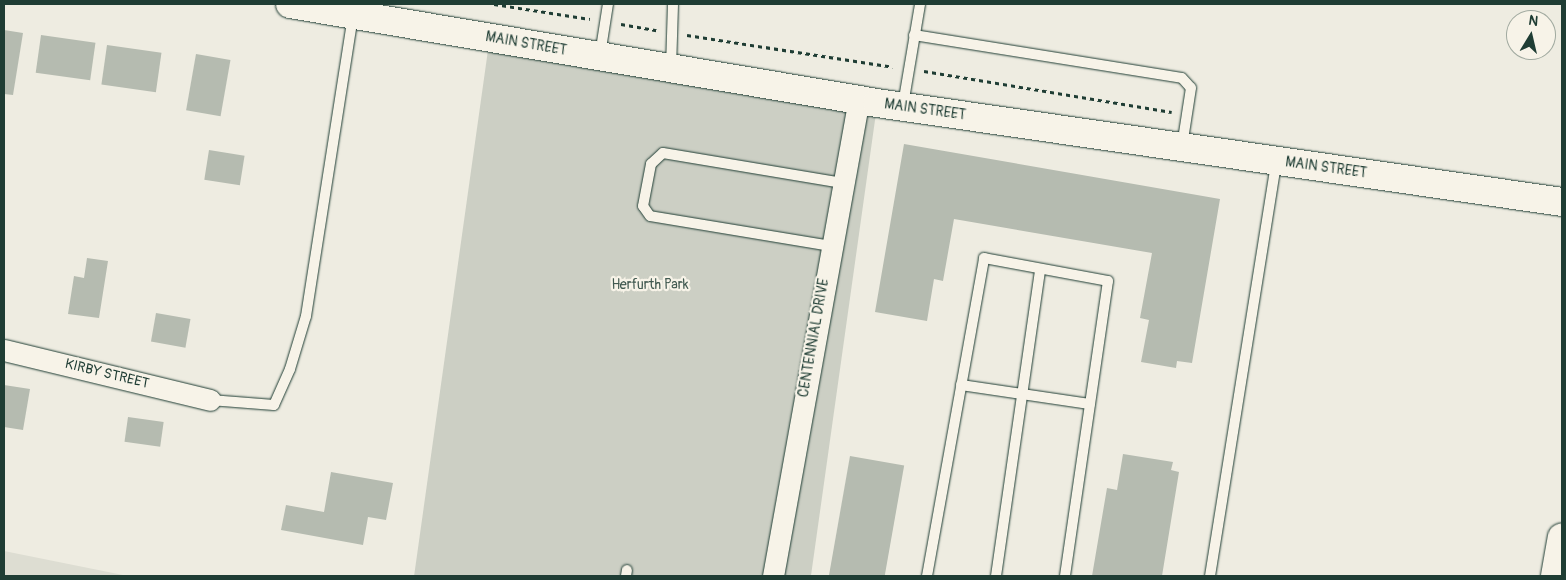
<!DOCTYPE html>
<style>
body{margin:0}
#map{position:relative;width:1566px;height:580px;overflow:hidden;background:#eeece1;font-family:Pangolin,sans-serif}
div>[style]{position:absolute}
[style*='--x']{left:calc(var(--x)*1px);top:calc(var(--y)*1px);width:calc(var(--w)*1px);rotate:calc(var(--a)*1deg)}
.built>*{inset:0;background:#ddddd2}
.green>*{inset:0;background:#cccfc4;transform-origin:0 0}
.building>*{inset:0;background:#b5bbb0;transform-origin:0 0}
.path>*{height:3px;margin-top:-1.5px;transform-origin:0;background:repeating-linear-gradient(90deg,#1f3d34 0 4px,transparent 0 8px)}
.roads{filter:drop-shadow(0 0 1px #1f3d34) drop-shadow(0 0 1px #1f3d34)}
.lane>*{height:10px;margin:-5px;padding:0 5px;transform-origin:5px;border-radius:5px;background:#f7f3e8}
.street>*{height:21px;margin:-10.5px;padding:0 10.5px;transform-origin:10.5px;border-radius:10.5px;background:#f7f3e8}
.secondary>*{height:28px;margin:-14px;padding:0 14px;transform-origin:14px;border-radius:14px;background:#f7f3e8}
span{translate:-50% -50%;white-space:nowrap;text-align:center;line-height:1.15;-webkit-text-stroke:4.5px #f7f3e8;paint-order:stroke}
.street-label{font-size:14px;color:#1f3d34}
.park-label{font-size:14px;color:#425a51}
.frame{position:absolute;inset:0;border:5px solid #1f3d34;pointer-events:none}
.north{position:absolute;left:1506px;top:10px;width:50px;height:50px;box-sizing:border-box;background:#f7f3e8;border:1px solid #a1aaa0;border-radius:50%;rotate:9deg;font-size:14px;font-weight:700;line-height:20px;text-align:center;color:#1f3d34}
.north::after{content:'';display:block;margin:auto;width:18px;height:22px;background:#1f3d34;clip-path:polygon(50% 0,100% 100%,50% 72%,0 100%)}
</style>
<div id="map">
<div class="built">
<div style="clip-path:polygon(4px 551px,128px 576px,4px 576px)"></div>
</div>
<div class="green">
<div style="left:488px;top:50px;width:393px;height:532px;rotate:8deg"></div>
</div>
<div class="building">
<div style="clip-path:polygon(4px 30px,23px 33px,13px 95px,4px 94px)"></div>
<div style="left:41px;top:35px;width:55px;height:38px;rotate:8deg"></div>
<div style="left:107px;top:45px;width:55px;height:40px;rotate:8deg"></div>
<div style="left:196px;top:54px;width:35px;height:57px;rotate:10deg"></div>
<div style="clip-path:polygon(904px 144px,1220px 199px,1192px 363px,1177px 361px,1176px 368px,1141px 362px,1149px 320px,1140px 318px,1152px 253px,954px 219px,943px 281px,934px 279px,927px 321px,875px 312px)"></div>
<div style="left:209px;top:150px;width:36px;height:30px;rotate:9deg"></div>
<div style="clip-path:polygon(87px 258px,108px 261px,99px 318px,68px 314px,74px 276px,84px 278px)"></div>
<div style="left:156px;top:313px;width:35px;height:29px;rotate:10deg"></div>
<div style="clip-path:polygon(4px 385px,30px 389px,23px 430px,4px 427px)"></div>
<div style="left:128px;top:417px;width:36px;height:25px;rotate:8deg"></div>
<div style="clip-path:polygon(1123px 454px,1173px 462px,1171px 470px,1179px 472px,1162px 576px,1092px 576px,1107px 488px,1117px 490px)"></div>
<div style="left:850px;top:456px;width:55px;height:122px;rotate:10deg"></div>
<div style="clip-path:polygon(331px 472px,393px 483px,386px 520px,368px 517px,363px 545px,281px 530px,286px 505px,324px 512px)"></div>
</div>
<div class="path">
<div style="--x:494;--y:4;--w:97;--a:8.9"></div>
<div style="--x:621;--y:24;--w:36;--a:10"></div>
<div style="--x:687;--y:35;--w:208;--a:8.8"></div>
<div style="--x:924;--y:71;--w:251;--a:9.4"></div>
</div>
<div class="roads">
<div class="lane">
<div style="--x:914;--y:35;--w:271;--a:9.1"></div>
<div style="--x:1182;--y:78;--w:13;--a:48"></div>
<div style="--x:1191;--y:88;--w:59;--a:98.8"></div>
<div style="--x:600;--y:55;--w:52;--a:-81.1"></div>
<div style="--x:671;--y:68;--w:64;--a:-88.2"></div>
<div style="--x:903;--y:105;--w:102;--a:-80.4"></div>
<div style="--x:831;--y:246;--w:183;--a:-170.6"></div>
<div style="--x:650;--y:216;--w:12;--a:-125"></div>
<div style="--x:643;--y:206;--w:43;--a:-79.2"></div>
<div style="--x:651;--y:164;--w:16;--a:-43"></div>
<div style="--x:663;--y:153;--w:182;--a:9.5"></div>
<div style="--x:961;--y:385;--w:130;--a:8.4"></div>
<div style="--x:210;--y:400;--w:64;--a:4.5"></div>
<div style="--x:274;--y:405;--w:39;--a:-66"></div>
<div style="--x:290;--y:369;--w:55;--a:-73.2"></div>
<div style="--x:306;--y:316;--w:305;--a:-81.1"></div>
<div style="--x:626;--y:576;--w:6;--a:-81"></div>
<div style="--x:927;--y:576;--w:323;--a:-79.8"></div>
<div style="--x:984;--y:258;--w:126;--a:10.5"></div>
<div style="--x:1108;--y:281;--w:298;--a:98.3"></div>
<div style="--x:996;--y:576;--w:310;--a:-81.8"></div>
<div style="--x:1210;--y:576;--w:419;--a:-80.9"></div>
</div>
<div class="street">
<div style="--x:4;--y:350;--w:212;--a:13.6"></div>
<div style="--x:773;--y:576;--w:484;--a:-79.8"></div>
</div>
<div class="secondary">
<div style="--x:290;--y:4;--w:595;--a:9.57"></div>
<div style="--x:877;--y:103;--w:692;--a:8.22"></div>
<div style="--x:1555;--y:576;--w:39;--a:-80"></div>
</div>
</div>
<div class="street-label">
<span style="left:526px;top:44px;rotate:10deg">MAIN STREET</span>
<span style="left:925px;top:110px;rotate:8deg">MAIN STREET</span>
<span style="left:1326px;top:168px;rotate:8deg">MAIN STREET</span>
<span style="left:814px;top:338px;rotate:-80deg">CENTENNIAL DRIVE</span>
<span style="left:107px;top:374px;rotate:14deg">KIRBY STREET</span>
</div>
<div class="park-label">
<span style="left:650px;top:285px">Herfurth Park</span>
</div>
<div class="frame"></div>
<div class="north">N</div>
</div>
